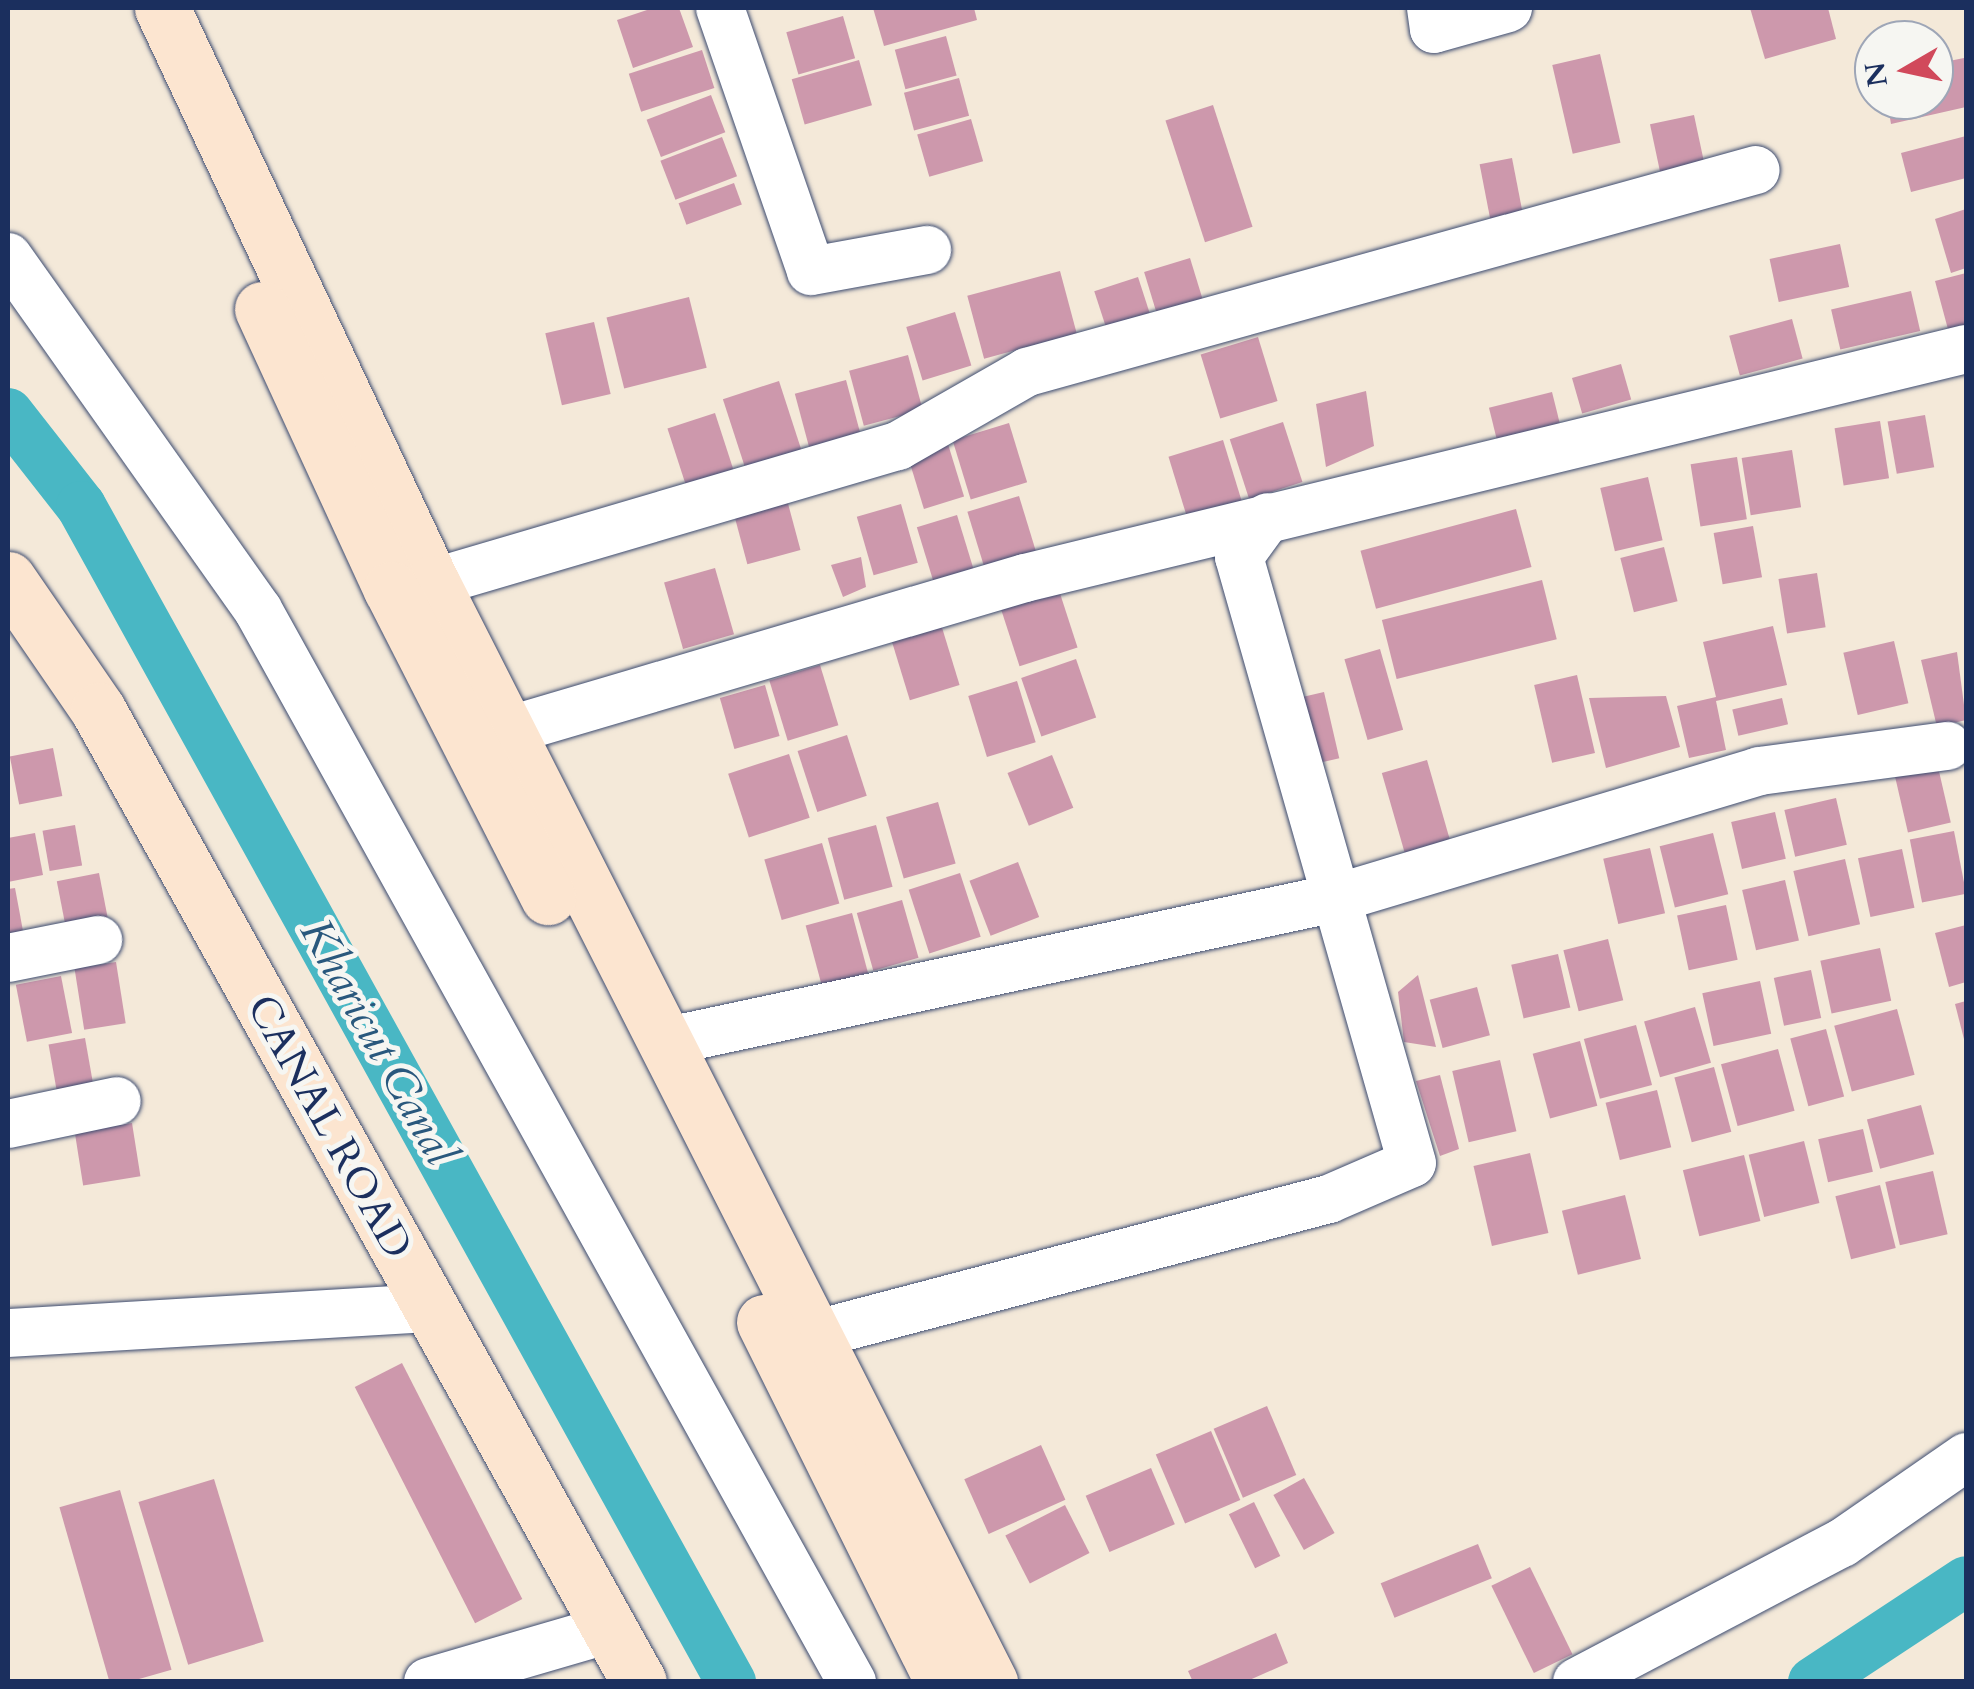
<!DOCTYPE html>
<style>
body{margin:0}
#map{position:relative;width:1974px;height:1689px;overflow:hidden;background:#f4e9d9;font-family:Cardo,serif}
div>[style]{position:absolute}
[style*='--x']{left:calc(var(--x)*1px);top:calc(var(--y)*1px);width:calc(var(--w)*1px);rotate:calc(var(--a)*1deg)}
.canal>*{height:50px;margin:-25px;padding:0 25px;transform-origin:25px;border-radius:25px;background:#49b7c4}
.building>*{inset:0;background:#cd98ac;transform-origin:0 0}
.roads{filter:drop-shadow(0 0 2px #3c4b70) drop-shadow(0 0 2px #3c4b70)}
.street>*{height:48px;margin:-24px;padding:0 24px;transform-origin:24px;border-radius:24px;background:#fff}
.secondary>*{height:55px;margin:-27.5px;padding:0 27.5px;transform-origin:27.5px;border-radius:27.5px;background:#fce5d0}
span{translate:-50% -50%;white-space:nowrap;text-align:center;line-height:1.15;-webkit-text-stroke:10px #f6f6f2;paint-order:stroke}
.street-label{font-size:42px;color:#1b2f5e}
.water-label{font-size:45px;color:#29587d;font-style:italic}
.frame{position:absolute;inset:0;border:10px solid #1b2f5e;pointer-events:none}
.north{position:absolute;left:1854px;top:20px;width:100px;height:100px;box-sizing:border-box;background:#f6f6f2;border:2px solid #9ea6b7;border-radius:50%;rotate:261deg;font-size:28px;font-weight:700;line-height:40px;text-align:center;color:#1b2f5e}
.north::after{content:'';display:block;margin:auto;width:35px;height:45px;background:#d1495b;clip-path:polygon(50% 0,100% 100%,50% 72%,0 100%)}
</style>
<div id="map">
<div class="canal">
<div style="--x:8;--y:413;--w:118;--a:51.9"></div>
<div style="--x:81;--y:506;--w:1344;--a:61.07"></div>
<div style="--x:1813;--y:1682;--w:183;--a:-33.4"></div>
</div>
<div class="building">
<div style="clip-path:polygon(653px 8px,679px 8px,693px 47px,633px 68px,617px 20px)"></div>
<div style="clip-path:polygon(873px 8px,974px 8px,977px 20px,884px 46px)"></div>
<div style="clip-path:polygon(1750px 8px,1828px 8px,1836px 39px,1765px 59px)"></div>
<div style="left:843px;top:16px;width:44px;height:59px;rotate:74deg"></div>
<div style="left:946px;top:36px;width:41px;height:53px;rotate:75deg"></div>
<div style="left:702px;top:50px;width:40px;height:77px;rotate:72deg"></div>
<div style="left:1600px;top:54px;width:91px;height:49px;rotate:77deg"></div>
<div style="clip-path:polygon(1964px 58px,1966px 107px,1891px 124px,1887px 100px,1934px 100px,1934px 64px)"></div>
<div style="left:859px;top:60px;width:47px;height:70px;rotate:74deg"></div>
<div style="left:959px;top:78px;width:39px;height:57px;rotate:75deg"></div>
<div style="left:711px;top:95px;width:40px;height:69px;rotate:69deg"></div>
<div style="left:1213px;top:105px;width:128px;height:50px;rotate:72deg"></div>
<div style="left:1694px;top:115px;width:55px;height:45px;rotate:78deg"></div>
<div style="left:971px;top:119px;width:44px;height:56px;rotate:74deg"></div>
<div style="clip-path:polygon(1966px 136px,1966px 178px,1911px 192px,1901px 153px)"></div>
<div style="left:722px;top:137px;width:42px;height:66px;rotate:69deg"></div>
<div style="left:1512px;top:158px;width:60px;height:33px;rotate:79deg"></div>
<div style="left:734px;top:183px;width:23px;height:59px;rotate:70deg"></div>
<div style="clip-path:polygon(1966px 209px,1966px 268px,1951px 273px,1935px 219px)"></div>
<div style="left:1840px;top:244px;width:44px;height:72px;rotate:78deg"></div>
<div style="left:1190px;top:258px;width:49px;height:48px;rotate:73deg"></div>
<div style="left:1060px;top:271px;width:65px;height:96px;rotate:75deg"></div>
<div style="clip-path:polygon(1966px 273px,1966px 329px,1949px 333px,1935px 281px)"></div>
<div style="left:1138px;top:277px;width:43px;height:46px;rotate:72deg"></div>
<div style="left:1911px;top:291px;width:41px;height:82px;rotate:77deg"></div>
<div style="left:689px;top:297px;width:73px;height:85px;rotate:76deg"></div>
<div style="left:955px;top:312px;width:56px;height:51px;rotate:73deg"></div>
<div style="left:1792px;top:319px;width:41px;height:65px;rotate:75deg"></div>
<div style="left:594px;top:322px;width:74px;height:50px;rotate:77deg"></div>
<div style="left:1258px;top:337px;width:67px;height:60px;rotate:73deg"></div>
<div style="left:908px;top:355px;width:57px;height:61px;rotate:75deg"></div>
<div style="left:1621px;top:364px;width:37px;height:51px;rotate:74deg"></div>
<div style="left:846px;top:380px;width:59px;height:53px;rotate:75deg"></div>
<div style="left:779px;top:381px;width:73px;height:59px;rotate:72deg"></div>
<div style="clip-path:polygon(1366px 391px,1374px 446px,1326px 467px,1316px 404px)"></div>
<div style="left:1552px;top:392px;width:36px;height:65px;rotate:76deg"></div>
<div style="left:715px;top:413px;width:61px;height:50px;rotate:72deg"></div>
<div style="left:1925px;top:415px;width:53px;height:38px;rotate:80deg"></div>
<div style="left:1880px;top:421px;width:58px;height:46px;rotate:81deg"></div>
<div style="left:1283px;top:422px;width:63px;height:56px;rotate:72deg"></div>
<div style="left:1009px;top:423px;width:62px;height:59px;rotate:73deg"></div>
<div style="left:1223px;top:440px;width:66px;height:57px;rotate:73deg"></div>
<div style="left:948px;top:444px;width:55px;height:42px;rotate:73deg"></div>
<div style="left:1792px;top:450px;width:58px;height:51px;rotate:81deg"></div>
<div style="left:1737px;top:457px;width:63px;height:47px;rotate:81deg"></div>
<div style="left:1648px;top:477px;width:65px;height:49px;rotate:77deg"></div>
<div style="left:786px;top:496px;width:56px;height:55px;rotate:75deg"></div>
<div style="left:1019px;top:496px;width:70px;height:54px;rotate:73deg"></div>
<div style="left:901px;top:504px;width:61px;height:46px;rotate:74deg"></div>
<div style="left:1516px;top:509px;width:60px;height:161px;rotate:75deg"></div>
<div style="left:957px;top:515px;width:68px;height:42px;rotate:73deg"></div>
<div style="left:1753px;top:526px;width:52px;height:40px;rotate:80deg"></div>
<div style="left:1664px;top:547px;width:56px;height:45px;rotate:76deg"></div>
<div style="clip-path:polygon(861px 557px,866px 587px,843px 597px,831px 565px)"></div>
<div style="left:715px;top:568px;width:69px;height:53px;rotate:74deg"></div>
<div style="left:1817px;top:573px;width:55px;height:39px;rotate:81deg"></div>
<div style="left:1055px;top:578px;width:73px;height:61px;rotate:72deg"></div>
<div style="left:1542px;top:580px;width:61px;height:165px;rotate:76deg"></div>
<div style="left:940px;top:621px;width:67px;height:52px;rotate:73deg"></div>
<div style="clip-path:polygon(1773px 626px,1787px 685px,1716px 701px,1726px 750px,1689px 758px,1677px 706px,1716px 697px,1703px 642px)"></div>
<div style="left:1894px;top:641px;width:64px;height:52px;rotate:77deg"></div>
<div style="left:1380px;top:649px;width:84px;height:37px;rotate:74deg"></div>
<div style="clip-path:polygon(1957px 652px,1966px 720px,1937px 727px,1921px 660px)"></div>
<div style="left:1076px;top:659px;width:62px;height:58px;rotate:71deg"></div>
<div style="left:820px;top:665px;width:63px;height:53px;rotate:73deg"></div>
<div style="left:1577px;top:675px;width:80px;height:44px;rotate:77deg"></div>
<div style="left:1017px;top:681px;width:64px;height:51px;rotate:73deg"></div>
<div style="left:765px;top:685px;width:53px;height:47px;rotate:74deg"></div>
<div style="left:1324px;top:692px;width:68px;height:42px;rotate:77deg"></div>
<div style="clip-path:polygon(1666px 696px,1680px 747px,1606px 768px,1589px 698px)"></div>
<div style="left:1782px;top:698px;width:27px;height:51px;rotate:77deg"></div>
<div style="left:847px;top:735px;width:64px;height:52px;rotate:72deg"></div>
<div style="left:53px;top:748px;width:49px;height:44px;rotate:79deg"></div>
<div style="left:789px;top:754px;width:67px;height:64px;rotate:72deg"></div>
<div style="left:1052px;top:755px;width:57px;height:48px;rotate:68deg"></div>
<div style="left:1427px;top:760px;width:84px;height:47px;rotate:74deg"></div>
<div style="left:1938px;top:767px;width:57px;height:44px;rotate:77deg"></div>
<div style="left:1836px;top:798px;width:48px;height:53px;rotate:77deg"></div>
<div style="left:938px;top:802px;width:64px;height:54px;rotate:74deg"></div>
<div style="left:1775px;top:812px;width:48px;height:45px;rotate:77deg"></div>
<div style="left:75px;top:825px;width:41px;height:33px;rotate:80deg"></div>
<div style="left:876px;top:825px;width:64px;height:50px;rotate:75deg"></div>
<div style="left:1954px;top:831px;width:64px;height:45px;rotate:79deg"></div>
<div style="clip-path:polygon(35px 833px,43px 875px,8px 882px,8px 838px)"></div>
<div style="left:1713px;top:833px;width:63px;height:55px;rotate:76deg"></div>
<div style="left:822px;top:843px;width:63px;height:60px;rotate:74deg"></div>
<div style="left:1650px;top:848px;width:67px;height:48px;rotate:77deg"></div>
<div style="left:1902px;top:849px;width:60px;height:45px;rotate:78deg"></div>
<div style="left:1845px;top:859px;width:67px;height:53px;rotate:77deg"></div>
<div style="left:1018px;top:862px;width:59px;height:52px;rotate:69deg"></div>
<div style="left:99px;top:873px;width:59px;height:43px;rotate:79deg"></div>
<div style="left:960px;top:873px;width:67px;height:54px;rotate:72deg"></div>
<div style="left:1785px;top:880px;width:62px;height:44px;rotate:77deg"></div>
<div style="clip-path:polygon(15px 888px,26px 947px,8px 950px,8px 889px)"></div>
<div style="left:902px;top:900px;width:60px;height:47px;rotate:74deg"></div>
<div style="left:1726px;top:905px;width:56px;height:50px;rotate:78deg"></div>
<div style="left:852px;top:913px;width:62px;height:48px;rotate:75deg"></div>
<div style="clip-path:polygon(1966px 925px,1966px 982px,1949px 987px,1935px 933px)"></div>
<div style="left:1608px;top:939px;width:63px;height:46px;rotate:76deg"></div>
<div style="left:1880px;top:948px;width:54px;height:61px;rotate:78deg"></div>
<div style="left:1558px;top:954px;width:55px;height:48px;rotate:77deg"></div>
<div style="left:116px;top:962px;width:62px;height:42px;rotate:81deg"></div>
<div style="left:1811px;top:970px;width:49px;height:38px;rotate:78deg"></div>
<div style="clip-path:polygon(1418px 975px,1436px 1047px,1404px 1042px,1398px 992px)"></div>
<div style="left:61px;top:976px;width:58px;height:46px;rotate:79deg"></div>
<div style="left:1760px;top:981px;width:54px;height:59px;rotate:78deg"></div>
<div style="left:1477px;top:987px;width:50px;height:49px;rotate:75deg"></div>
<div style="clip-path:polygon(1966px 1001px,1966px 1043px,1965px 1043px,1955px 1004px)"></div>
<div style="left:1695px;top:1007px;width:58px;height:53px;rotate:74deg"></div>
<div style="left:1897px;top:1009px;width:68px;height:65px;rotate:75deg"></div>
<div style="left:1636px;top:1025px;width:62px;height:54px;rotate:75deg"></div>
<div style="left:1826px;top:1029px;width:70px;height:37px;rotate:75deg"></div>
<div style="left:85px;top:1038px;width:62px;height:37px;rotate:80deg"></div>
<div style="left:1580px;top:1041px;width:67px;height:49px;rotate:75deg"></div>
<div style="left:1778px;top:1049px;width:64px;height:59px;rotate:75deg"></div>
<div style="left:1500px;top:1060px;width:73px;height:49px;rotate:77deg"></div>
<div style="left:1714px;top:1067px;width:67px;height:41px;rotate:75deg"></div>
<div style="clip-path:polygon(1440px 1075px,1459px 1149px,1440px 1156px,1416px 1081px)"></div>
<div style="left:1657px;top:1090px;width:59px;height:53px;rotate:76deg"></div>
<div style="left:1921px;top:1105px;width:51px;height:56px;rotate:75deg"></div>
<div style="left:132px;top:1123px;width:54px;height:58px;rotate:81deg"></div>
<div style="left:1863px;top:1129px;width:44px;height:46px;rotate:77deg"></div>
<div style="left:1804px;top:1141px;width:64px;height:57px;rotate:76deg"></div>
<div style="left:1530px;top:1153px;width:82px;height:58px;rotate:77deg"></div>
<div style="left:1744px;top:1155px;width:68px;height:63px;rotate:76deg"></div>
<div style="left:1933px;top:1171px;width:65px;height:49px;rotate:77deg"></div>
<div style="left:1880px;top:1185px;width:65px;height:46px;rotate:76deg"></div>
<div style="left:1625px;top:1195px;width:66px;height:65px;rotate:76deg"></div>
<div style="left:402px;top:1363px;width:265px;height:53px;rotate:63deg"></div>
<div style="left:1267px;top:1406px;width:75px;height:58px;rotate:67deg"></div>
<div style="left:1211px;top:1431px;width:75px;height:60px;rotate:67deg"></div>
<div style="left:1041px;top:1445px;width:60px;height:84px;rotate:66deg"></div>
<div style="left:1151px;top:1468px;width:61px;height:71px;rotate:67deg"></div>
<div style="left:1304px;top:1478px;width:63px;height:35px;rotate:61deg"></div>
<div style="left:214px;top:1479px;width:170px;height:79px;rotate:73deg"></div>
<div style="left:120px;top:1490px;width:187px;height:63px;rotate:74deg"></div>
<div style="left:1254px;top:1502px;width:60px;height:28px;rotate:64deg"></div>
<div style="left:1065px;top:1505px;width:54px;height:67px;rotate:63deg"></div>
<div style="left:1478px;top:1544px;width:37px;height:105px;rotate:68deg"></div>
<div style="left:1530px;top:1567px;width:97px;height:43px;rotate:64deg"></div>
<div style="clip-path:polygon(1276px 1633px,1288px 1663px,1245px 1682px,1193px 1682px,1188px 1671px)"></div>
</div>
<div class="roads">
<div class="street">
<div style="--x:720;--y:8;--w:278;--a:70.9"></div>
<div style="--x:811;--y:271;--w:118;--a:-10.3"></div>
<div style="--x:1431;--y:8;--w:21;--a:82"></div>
<div style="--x:1434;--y:29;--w:77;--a:-15.8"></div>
<div style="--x:8;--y:257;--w:433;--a:54.7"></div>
<div style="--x:258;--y:610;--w:1226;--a:61.01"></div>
<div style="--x:432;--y:583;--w:486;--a:-16.4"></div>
<div style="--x:898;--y:446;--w:149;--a:-29.8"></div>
<div style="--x:1027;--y:372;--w:756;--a:-15.49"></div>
<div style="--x:507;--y:731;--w:540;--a:-16.46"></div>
<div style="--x:1025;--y:578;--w:968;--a:-13.68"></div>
<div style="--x:8;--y:958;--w:92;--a:-11.3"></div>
<div style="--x:664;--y:1042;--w:691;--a:-12.11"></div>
<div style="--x:1340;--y:897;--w:438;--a:-16.7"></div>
<div style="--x:1759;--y:771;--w:190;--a:-7.6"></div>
<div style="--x:8;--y:1124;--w:111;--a:-11.9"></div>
<div style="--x:8;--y:1333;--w:422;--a:-3.4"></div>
<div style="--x:813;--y:1335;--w:534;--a:-14.77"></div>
<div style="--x:1329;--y:1199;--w:90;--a:-23.4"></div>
<div style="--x:1412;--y:1163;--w:630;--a:-105.93"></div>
<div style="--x:1239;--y:557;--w:49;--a:-54.1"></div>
<div style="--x:428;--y:1682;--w:189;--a:-16.3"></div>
<div style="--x:1577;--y:1682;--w:299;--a:-27.7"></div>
<div style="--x:1842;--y:1543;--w:151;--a:-34.7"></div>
</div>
<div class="secondary">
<div style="--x:162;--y:8;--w:635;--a:64.85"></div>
<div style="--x:432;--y:583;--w:1233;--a:63.08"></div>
<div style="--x:262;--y:309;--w:308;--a:65.3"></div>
<div style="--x:391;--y:589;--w:346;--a:63"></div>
<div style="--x:8;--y:579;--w:159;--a:55.5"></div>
<div style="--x:98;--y:710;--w:1112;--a:60.9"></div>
<div style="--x:764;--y:1322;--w:402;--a:63.6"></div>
</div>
</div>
<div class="street-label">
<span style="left:329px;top:1127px;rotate:61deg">CANAL ROAD</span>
</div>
<div class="water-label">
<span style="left:378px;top:1042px;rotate:61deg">Kharicut Canal</span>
</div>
<div class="frame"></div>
<div class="north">N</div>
</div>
